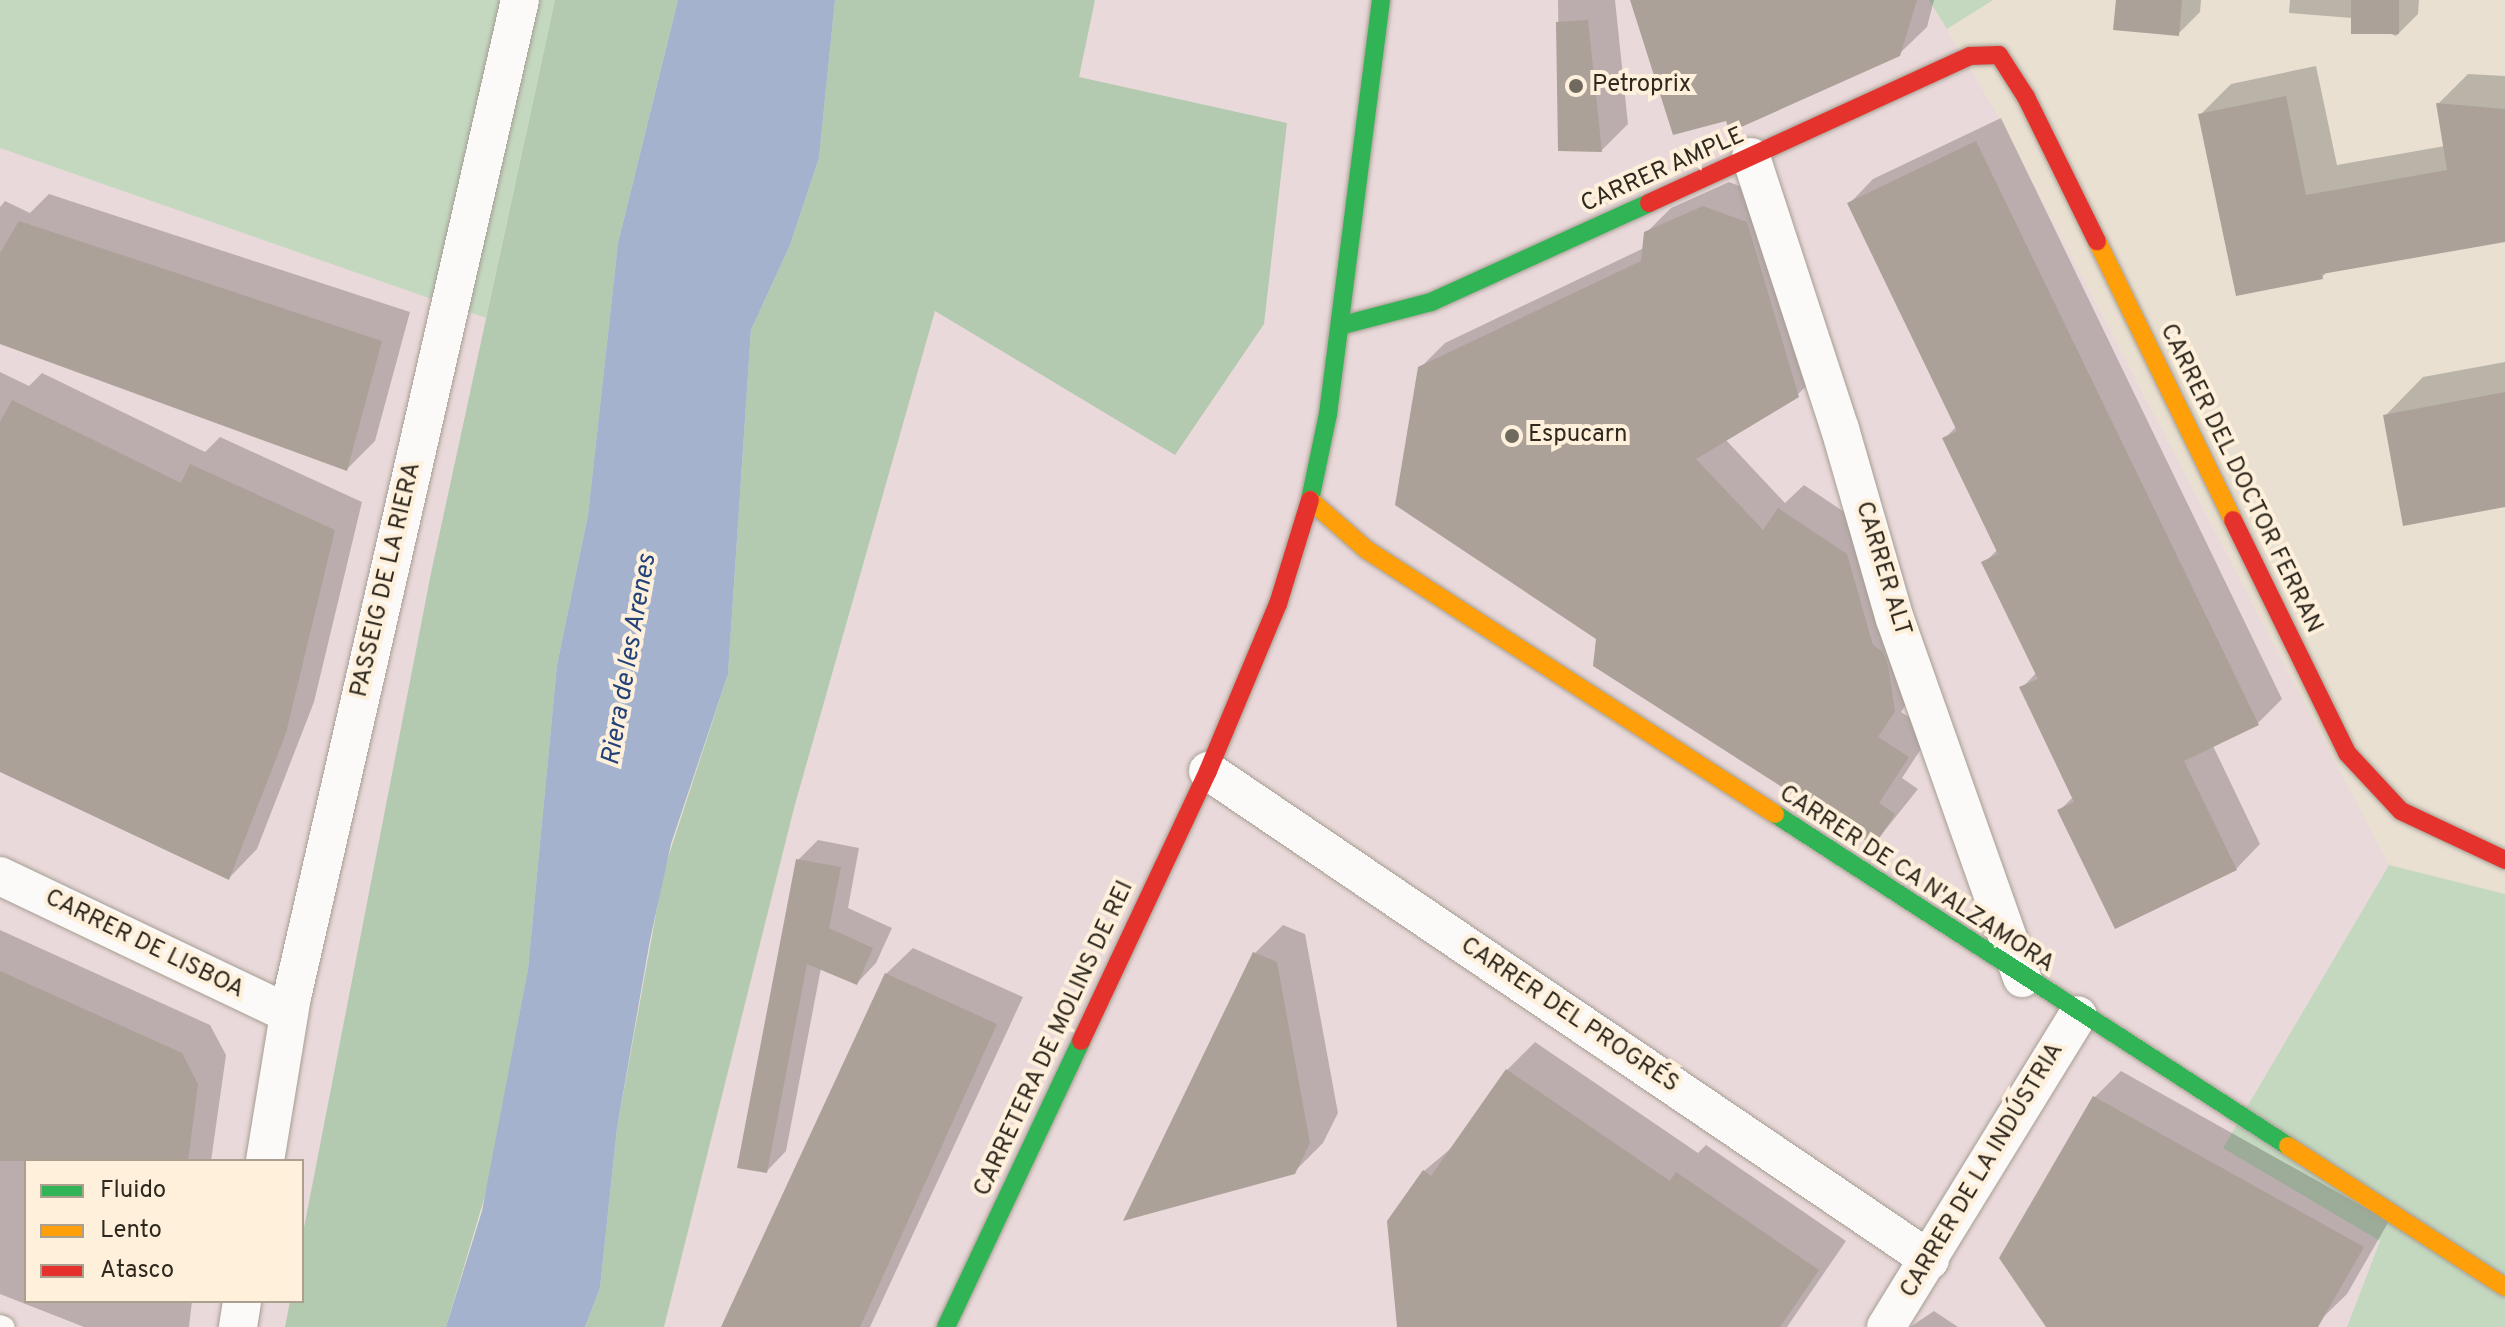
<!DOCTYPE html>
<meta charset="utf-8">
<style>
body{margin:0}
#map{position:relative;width:2505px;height:1327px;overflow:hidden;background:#e9e0d2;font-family:Overpass,sans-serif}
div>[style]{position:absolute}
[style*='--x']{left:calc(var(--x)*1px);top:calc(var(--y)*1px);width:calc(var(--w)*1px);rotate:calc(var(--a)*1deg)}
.industrial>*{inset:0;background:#ead9da}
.green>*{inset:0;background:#c4d8c0}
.forest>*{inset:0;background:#b3c9b0}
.water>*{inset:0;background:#a4b2cd}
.shadow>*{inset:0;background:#0003}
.building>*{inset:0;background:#aba199;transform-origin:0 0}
.roads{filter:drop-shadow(0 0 2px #a59e93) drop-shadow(0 0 2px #a59e93)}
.lane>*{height:20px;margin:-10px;padding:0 10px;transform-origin:10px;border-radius:10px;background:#fcfaf8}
.street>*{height:38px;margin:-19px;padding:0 19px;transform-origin:19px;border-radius:19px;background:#fcfaf8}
.fast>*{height:18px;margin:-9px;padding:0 9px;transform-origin:9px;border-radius:9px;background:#30b455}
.slow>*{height:18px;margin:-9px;padding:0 9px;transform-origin:9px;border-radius:9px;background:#ff9f0a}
.jam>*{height:18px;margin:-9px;padding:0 9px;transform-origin:9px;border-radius:9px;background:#e5322d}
.dots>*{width:22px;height:22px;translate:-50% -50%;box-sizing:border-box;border:4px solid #fef0db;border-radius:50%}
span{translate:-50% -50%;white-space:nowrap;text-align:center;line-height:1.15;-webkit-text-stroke:8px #fef0db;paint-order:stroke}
.poi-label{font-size:24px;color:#2f291f}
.left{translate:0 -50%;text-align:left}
.street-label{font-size:24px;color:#2f291f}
.water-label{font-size:26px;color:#234279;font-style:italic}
.legend{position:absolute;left:24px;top:1159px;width:280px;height:144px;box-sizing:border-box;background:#fef0db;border:2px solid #aba090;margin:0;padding:10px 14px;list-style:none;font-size:24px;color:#2f291f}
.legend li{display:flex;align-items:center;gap:16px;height:40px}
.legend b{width:40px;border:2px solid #aba090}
</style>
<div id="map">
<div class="industrial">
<div style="clip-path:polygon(1095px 0,1929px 0,1997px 114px,2389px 865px,2224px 1148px,2380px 1241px,2347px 1327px,664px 1327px,794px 808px,935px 311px,1175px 455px,1287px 124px,1079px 77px)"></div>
<div style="clip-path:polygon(0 148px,486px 318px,302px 1238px,302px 1161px,26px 1161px,26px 1301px,290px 1301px,285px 1327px,0 1327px)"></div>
</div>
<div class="green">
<div style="clip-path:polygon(0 0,555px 0,486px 318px,0 148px)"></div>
<div style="clip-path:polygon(1929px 0,1993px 0,1947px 29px)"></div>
<div style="clip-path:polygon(2389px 865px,2505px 894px,2505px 1327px,2347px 1327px,2380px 1241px,2223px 1148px)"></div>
</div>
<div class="forest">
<div style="clip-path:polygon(555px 0,678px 0,618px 243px,588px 515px,557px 665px,528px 969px,487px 1189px,446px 1327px,285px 1327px,290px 1301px,302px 1301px,302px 1238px,431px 573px)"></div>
<div style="clip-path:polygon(835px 0,1095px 0,1079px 77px,1287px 123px,1264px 324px,1175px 455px,935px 311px,794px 808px,664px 1327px,585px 1327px,600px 1288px,617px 1128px,664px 870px,728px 674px,751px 330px,790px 245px,819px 158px)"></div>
</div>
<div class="water">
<div style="clip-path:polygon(678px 0,835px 0,819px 158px,790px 245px,751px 330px,728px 674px,671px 844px,650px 940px,617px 1128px,600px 1288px,585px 1327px,446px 1327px,482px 1211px,528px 969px,557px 665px,588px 515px,618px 243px)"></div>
</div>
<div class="shadow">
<div style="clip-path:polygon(1558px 0,1615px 0,1628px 124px,1602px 150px,1560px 149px)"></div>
<div style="clip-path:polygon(1632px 0,1934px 0,1927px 27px,1899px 54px)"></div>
<div style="clip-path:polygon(2118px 0,2201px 0,2200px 12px,2178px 34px)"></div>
<div style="clip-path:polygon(2290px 0,2419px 0,2418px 14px,2396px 36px,2352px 18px,2289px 13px)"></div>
<div style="clip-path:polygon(2316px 66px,2337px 165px,2445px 146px,2438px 104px,2468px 74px,2505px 76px,2505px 240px,2329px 270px,2322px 277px,2200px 115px,2231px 84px)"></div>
<div style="clip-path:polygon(2001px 118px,2282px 699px,2257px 724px,2213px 746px,2260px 844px,2236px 869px,2060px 810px,2074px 796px,2022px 688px,2037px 672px,1984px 563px,1998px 549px,1945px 438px,1957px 426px,1849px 204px,1873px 179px)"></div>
<div style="clip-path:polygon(1729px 182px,1771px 198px,1822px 371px,1797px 395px,1725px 439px,1785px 503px,1804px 485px,1871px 530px,1919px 685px,1901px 712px,1932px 732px,1902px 778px,1918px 789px,1874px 844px,1599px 638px,1420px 368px,1445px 343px,1644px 248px,1646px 233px,1671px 208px)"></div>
<div style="clip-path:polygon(49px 194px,410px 312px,375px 441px,347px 469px,0 342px,0 207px,5px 201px,30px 213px)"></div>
<div style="clip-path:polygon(2505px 362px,2505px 505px,2385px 416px,2423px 377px)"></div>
<div style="clip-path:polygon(0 372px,29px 386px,42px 373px,205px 452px,220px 437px,362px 502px,314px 702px,257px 849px,229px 878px,0 770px)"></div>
<div style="clip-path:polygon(818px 840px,859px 848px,848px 908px,892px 928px,876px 963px,857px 983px,821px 968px,786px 1151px,767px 1171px,798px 860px)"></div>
<div style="clip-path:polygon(1283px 925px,1305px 934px,1338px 1113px,1323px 1143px,1294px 1172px,1255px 953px)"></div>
<div style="clip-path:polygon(0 930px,210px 1025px,226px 1055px,211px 1161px,26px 1161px,26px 1301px,192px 1301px,189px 1327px,84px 1327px,0 1294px)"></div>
<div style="clip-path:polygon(913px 948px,1023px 997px,870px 1327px,723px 1327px,886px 974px)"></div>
<div style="clip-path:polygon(1535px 1042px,1698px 1153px,1706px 1145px,1846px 1241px,1787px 1327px,1399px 1327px,1424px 1171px,1455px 1145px,1507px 1070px)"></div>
<div style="clip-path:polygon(2121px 1071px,2389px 1221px,2347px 1294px,2313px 1327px,2054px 1327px,2002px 1258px,2095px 1097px)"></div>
<div style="clip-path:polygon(1934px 1311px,1958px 1327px,1910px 1327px)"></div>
</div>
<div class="building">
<div style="clip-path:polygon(1630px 0,1917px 0,1900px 56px,1730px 132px,1726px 121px,1673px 135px)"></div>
<div style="clip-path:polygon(2116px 0,2182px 0,2179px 36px,2113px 30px)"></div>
<div style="left:2351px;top:0;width:48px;height:34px"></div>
<div style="clip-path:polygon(1588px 20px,1602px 152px,1558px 151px,1556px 22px)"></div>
<div style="clip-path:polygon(2286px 96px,2306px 195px,2447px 170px,2436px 103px,2505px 109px,2505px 242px,2322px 274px,2323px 279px,2236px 296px,2198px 114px)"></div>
<div style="clip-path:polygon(1976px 141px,2259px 725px,2184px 761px,2237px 870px,2115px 929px,2057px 810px,2074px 802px,2019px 687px,2038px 679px,1981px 562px,1998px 554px,1942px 438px,1957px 431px,1847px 203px)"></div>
<div style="clip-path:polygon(1703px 206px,1747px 222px,1799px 397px,1696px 459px,1763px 530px,1778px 508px,1847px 554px,1873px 645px,1883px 652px,1888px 666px,1895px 711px,1878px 737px,1909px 757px,1879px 803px,1895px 814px,1874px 846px,1593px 666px,1596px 639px,1395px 505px,1418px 367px,1641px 261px,1644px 232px)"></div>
<div style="clip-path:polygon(19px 221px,382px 341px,347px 471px,0 344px,0 253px)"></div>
<div style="clip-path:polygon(2505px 392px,2505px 507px,2403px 526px,2383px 415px)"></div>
<div style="clip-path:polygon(12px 400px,181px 483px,190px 464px,335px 530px,286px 733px,229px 880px,0 772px,0 422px)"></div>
<div style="clip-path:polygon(796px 859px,841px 867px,829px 928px,873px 948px,857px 985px,807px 964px,767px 1173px,737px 1168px)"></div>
<div style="clip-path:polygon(1253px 952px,1277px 962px,1310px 1143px,1295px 1174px,1123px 1221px)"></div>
<div style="clip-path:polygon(0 971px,182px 1053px,198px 1084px,188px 1161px,0 1161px)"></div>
<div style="clip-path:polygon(885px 973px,997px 1024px,860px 1327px,721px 1327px)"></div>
<div style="clip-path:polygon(1506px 1069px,1670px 1181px,1676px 1172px,1819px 1270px,1780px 1327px,1397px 1327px,1387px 1221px,1423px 1170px,1431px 1176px)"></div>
<div style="clip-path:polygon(2093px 1096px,2364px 1247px,2318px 1327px,2046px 1327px,1999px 1258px)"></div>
</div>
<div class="roads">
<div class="lane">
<div style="--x:0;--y:1325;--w:5;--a:22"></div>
</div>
<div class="street">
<div style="--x:1751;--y:157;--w:286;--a:71.9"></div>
<div style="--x:1840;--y:429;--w:198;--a:73.9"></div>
<div style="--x:1895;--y:619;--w:381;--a:70.5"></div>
<div style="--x:1208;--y:771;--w:872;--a:34.11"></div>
<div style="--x:0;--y:876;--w:320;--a:25.5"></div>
<div style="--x:265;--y:1161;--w:166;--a:-80.7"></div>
<div style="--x:292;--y:997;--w:1023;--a:-77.12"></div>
<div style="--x:238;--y:1327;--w:26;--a:-81"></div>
<div style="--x:1886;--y:1327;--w:366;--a:-58.4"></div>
</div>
<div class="fast">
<div style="--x:1343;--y:325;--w:91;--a:-14.6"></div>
<div style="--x:1431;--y:302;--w:239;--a:-24.4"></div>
<div style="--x:1310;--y:500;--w:88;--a:-78.2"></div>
<div style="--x:1328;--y:414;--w:417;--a:-82.7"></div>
<div style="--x:1775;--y:814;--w:611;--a:32.91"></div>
<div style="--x:946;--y:1327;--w:316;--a:-64.7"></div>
</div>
<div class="slow">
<div style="--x:2097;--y:241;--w:310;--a:64"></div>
<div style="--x:1310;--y:500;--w:76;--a:41.3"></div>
<div style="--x:1367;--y:550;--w:486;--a:32.9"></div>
<div style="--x:2288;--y:1146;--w:259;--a:33"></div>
</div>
<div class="jam">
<div style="--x:1649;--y:203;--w:353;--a:-24.6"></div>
<div style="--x:1970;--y:56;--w:29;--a:-2"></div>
<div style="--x:1999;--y:55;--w:50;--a:57.3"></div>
<div style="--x:2026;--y:97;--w:161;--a:63.8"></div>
<div style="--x:2233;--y:520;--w:259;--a:63.9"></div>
<div style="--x:2347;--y:753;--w:79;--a:47"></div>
<div style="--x:2401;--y:811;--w:115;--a:25.2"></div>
<div style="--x:1081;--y:1041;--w:298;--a:-64.8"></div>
<div style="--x:1208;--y:771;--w:181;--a:-67.3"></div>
<div style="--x:1278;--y:604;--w:109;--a:-72.9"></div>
</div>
</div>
<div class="dots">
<div style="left:1576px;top:86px;background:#70695e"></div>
<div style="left:1512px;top:436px;background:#70695e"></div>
</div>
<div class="poi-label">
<span class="left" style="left:1592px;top:86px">Petroprix</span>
<span class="left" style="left:1528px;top:436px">Espucarn</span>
</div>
<div class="street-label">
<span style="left:1663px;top:171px;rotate:-24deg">CARRER AMPLE</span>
<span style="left:2240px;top:479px;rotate:64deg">CARRER DEL DOCTOR FERRAN</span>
<span style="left:1882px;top:569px;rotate:73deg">CARRER ALT</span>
<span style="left:387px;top:580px;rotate:-77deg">PASSEIG DE LA RIERA</span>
<span style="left:1916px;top:880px;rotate:33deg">CARRER DE CA N'ALZAMORA</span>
<span style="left:144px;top:945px;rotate:26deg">CARRER DE LISBOA</span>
<span style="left:1569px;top:1016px;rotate:34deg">CARRER DEL PROGRÉS</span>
<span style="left:1055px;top:1039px;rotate:-65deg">CARRETERA DE MOLINS DE REI</span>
<span style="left:1983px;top:1171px;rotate:-59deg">CARRER DE LA INDÚSTRIA</span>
</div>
<div class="water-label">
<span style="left:630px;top:660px;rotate:-80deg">Riera de les Arenes</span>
</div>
<ul class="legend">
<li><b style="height:10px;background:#30b455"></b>Fluido</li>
<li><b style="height:10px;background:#ff9f0a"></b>Lento</li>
<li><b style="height:10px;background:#e5322d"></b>Atasco</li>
</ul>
</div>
